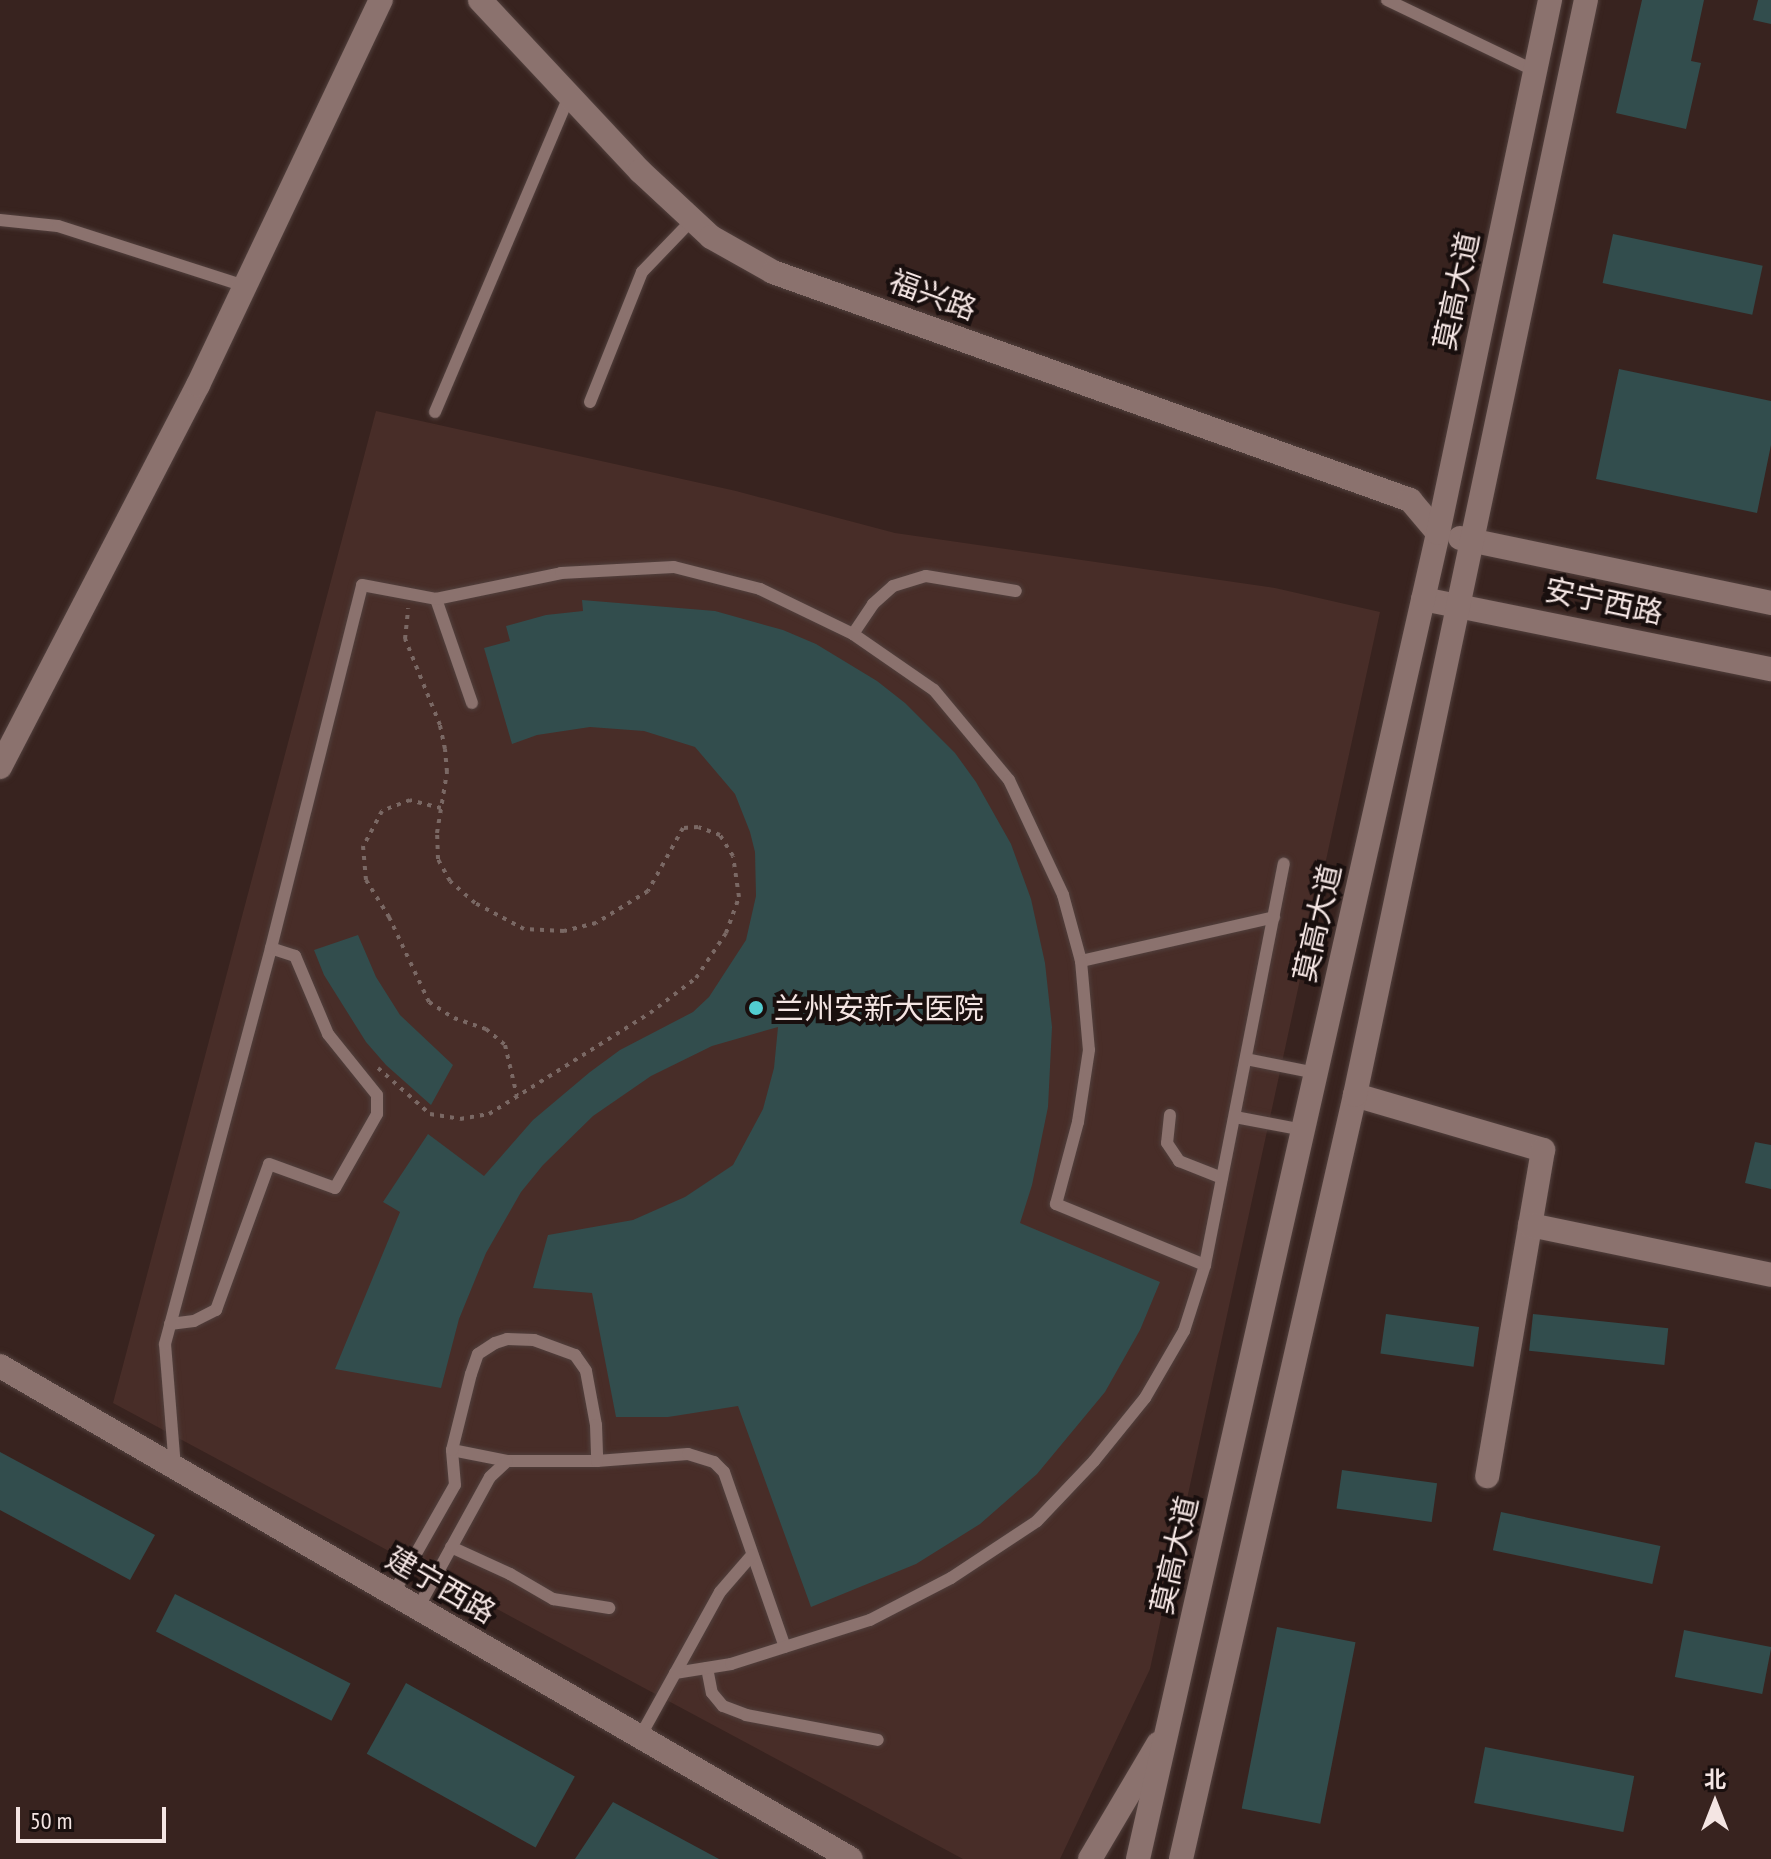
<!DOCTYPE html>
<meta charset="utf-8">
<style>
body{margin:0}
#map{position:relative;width:1771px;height:1859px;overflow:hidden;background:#38231f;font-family:"PT Sans Narrow","Noto Sans SC",sans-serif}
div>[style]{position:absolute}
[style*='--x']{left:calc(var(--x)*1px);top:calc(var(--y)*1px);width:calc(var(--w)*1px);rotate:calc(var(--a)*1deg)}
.built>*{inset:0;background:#482d28}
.building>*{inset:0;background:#324d4d;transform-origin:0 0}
.path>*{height:4px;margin-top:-2px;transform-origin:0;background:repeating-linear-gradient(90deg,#7a6864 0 4px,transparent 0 10px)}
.roads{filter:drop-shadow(0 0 2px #51403d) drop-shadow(0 0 2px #51403d)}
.lane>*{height:12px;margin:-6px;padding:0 6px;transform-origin:6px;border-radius:6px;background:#8b726e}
.street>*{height:24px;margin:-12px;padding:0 12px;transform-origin:12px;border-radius:12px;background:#8b726e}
.secondary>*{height:24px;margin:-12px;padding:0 12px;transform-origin:12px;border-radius:12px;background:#8b726e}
.dots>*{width:22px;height:22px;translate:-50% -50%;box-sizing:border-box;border:4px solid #190f0e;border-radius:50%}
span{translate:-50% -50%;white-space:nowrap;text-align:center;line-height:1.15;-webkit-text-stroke:8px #190f0e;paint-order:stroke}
.street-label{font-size:30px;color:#f4e5e3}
.poi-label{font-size:30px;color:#f4e5e3}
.left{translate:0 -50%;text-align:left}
.north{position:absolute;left:1675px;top:1763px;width:80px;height:80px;-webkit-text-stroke:6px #190f0e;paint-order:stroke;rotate:0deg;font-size:22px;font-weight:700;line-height:32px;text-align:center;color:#f4e5e3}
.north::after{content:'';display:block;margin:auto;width:28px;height:36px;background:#f4e5e3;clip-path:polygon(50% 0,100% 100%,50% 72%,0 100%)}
.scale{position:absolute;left:16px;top:1807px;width:150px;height:36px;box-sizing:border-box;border:4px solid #f4e5e3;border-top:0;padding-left:10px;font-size:24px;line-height:28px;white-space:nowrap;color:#f4e5e3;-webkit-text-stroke:6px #190f0e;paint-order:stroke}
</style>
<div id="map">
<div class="built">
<div style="clip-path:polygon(376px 411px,736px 491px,895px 533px,1275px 588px,1380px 612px,1150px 1669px,1060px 1859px,963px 1859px,113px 1403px)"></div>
</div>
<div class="building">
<div style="clip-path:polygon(1642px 0,1704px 0,1691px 61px,1701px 63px,1686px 129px,1616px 113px)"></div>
<div style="clip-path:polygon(1758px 0,1771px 0,1771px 24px,1753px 20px)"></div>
<div style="left:1613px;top:234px;width:153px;height:50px;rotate:12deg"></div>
<div style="clip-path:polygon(1619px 369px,1771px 401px,1771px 445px,1757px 513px,1596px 479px)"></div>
<div style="clip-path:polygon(582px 600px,715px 611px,783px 630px,816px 644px,877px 681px,905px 703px,955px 753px,976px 782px,1011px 844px,1031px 899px,1045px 963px,1052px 1027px,1048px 1107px,1032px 1185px,1020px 1223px,1160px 1282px,1140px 1330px,1105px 1392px,1037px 1474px,980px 1524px,916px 1564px,811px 1607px,738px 1406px,668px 1417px,616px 1417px,592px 1293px,533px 1288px,548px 1235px,633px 1220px,685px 1197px,733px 1165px,763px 1109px,774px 1068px,778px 1027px,712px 1046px,651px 1076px,593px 1116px,543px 1165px,521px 1192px,486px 1253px,459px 1319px,441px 1388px,335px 1369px,400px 1212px,383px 1202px,428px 1134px,484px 1176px,533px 1120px,590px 1072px,620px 1050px,693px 1012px,709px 997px,746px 940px,756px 896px,755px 852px,750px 832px,735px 794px,695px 747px,644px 731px,590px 727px,537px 735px,512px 744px,484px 648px,510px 641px,506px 626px,546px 615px,583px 611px)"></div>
<div style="clip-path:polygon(358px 935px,376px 977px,400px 1015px,453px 1065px,431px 1105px,386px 1065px,366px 1042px,324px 975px,314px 950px)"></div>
<div style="clip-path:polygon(1755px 1142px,1771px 1145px,1771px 1189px,1745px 1183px)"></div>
<div style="left:1386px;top:1314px;width:94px;height:40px;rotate:8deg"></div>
<div style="left:1533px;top:1314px;width:136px;height:37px;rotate:6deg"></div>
<div style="clip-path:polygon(0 1452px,155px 1535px,130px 1580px,0 1510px)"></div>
<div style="left:1342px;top:1470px;width:96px;height:39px;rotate:8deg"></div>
<div style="left:1501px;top:1512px;width:163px;height:39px;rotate:12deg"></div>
<div style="left:175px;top:1594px;width:197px;height:42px;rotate:27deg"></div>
<div style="left:1277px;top:1627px;width:80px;height:185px;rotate:11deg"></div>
<div style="left:1684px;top:1630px;width:89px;height:48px;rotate:11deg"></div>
<div style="left:406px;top:1683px;width:193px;height:81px;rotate:29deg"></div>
<div style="left:1485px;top:1747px;width:152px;height:57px;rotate:11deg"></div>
<div style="clip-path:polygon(613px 1802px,719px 1859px,575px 1859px)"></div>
</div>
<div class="path">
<div style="--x:441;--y:808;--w:32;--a:-166"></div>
<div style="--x:410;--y:800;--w:30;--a:159"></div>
<div style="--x:382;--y:811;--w:40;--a:118"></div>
<div style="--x:363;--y:846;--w:34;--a:85"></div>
<div style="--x:366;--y:880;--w:44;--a:58.1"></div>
<div style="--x:389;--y:917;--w:94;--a:64.8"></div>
<div style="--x:429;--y:1002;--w:30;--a:33"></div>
<div style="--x:454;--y:1018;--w:34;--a:19"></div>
<div style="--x:486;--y:1029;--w:25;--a:40"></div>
<div style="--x:505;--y:1045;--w:52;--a:76.8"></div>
<div style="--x:378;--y:1068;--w:69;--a:41.5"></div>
<div style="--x:430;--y:1114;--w:30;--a:9"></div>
<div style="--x:460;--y:1119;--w:29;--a:-10"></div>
<div style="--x:489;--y:1114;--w:190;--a:-32.1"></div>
<div style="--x:650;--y:1013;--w:58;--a:-37.3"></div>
<div style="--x:696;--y:978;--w:54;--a:-56.3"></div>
<div style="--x:726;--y:933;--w:38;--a:-70"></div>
<div style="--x:739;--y:897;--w:41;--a:-98.3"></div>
<div style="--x:733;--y:856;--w:25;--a:-122"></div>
<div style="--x:720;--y:835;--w:23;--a:-160"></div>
<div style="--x:698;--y:827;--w:15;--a:176"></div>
<div style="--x:683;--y:828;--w:72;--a:119.1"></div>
<div style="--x:648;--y:891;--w:61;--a:148.4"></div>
<div style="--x:596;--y:923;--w:33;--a:166"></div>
<div style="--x:564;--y:931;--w:40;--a:-177.1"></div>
<div style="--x:524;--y:929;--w:55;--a:-152"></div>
<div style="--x:475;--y:903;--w:33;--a:-139"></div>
<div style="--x:450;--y:881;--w:25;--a:-119"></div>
<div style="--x:438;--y:859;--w:26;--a:-92"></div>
<div style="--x:437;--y:833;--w:62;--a:-80.7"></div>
<div style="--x:447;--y:772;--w:23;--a:-95"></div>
<div style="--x:445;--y:749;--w:25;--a:-102"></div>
<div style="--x:440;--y:725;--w:93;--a:-112.1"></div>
<div style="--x:405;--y:639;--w:31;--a:-84"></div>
</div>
<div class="roads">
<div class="lane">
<div style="--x:1387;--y:0;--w:164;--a:25.6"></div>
<div style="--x:0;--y:220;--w:58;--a:5.9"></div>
<div style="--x:58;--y:226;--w:196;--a:17.8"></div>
<div style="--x:590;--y:402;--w:140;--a:-68.2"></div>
<div style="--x:642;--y:272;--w:72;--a:-46.1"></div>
<div style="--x:435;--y:412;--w:343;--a:-67"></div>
<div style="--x:436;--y:599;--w:110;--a:70.9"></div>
<div style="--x:853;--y:634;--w:36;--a:-56"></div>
<div style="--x:873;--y:604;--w:27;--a:-42"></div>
<div style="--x:893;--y:586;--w:34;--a:-17"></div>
<div style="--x:926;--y:576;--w:91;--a:9.5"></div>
<div style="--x:1081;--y:961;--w:198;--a:-12.8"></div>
<div style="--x:1246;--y:1059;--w:71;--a:11.3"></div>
<div style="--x:1170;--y:1115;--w:28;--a:96"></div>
<div style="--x:1167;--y:1143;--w:22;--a:56"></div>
<div style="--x:1179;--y:1161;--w:46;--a:21.6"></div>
<div style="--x:1235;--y:1117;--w:69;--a:10.8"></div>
<div style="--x:170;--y:1324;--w:24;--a:-7"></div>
<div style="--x:194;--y:1321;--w:25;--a:-27"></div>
<div style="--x:216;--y:1310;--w:155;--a:-70"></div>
<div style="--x:269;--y:1164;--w:70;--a:20"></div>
<div style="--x:335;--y:1188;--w:85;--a:-60.4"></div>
<div style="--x:377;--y:1114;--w:19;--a:-90"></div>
<div style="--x:377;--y:1095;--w:78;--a:-128.8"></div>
<div style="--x:328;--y:1034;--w:85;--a:-112.9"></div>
<div style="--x:295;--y:956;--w:25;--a:-162"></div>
<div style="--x:452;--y:1450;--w:56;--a:11.3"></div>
<div style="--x:507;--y:1461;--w:90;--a:0"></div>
<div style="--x:597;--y:1461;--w:91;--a:-4.4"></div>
<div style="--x:688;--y:1454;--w:27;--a:17"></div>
<div style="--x:714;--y:1462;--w:14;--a:45"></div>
<div style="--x:724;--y:1472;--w:185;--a:70.8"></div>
<div style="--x:175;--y:1468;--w:124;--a:-94.6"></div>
<div style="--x:165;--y:1344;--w:410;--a:-75"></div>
<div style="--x:271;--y:948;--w:374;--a:-75.9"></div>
<div style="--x:362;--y:585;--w:75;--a:10.7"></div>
<div style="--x:436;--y:599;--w:128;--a:-11.7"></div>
<div style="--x:561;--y:573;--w:113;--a:-3"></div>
<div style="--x:674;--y:567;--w:89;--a:14.3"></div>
<div style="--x:760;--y:589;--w:103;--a:25.8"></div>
<div style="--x:853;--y:634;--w:98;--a:34.7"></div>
<div style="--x:934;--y:690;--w:117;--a:50.2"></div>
<div style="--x:1009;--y:780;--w:127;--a:64.8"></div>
<div style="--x:1063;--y:895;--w:68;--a:74.7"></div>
<div style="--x:1081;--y:961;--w:89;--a:84.9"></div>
<div style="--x:1089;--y:1050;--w:73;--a:98.7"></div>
<div style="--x:1078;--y:1122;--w:85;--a:105"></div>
<div style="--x:1056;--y:1204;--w:161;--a:22.3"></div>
<div style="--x:451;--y:1547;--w:65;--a:24.6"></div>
<div style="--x:510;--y:1574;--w:50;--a:30.2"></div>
<div style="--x:553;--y:1599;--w:57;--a:9.1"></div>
<div style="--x:393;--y:1594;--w:125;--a:-60.4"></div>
<div style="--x:455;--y:1485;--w:35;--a:-95"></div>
<div style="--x:452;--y:1450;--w:78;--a:-76"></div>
<div style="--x:471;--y:1374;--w:21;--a:-71"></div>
<div style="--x:478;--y:1354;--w:20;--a:-33"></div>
<div style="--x:495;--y:1343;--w:13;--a:-18"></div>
<div style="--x:507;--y:1339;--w:27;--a:2"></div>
<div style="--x:534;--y:1340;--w:44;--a:20.1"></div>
<div style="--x:575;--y:1355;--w:19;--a:55"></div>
<div style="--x:586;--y:1371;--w:55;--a:79.5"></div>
<div style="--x:596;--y:1425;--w:36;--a:88"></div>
<div style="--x:418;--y:1608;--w:149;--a:-61.2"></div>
<div style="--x:490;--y:1477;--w:23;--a:-43"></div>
<div style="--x:707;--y:1668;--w:25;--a:79"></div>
<div style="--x:712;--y:1693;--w:17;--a:50"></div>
<div style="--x:723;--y:1706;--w:25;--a:21"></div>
<div style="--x:746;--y:1715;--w:134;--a:10.7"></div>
<div style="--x:675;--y:1673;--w:57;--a:-9.1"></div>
<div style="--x:731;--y:1664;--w:146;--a:-17.6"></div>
<div style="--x:870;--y:1620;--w:91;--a:-27.4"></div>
<div style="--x:951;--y:1578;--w:103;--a:-33.5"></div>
<div style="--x:1037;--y:1521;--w:83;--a:-46.5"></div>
<div style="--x:1094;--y:1461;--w:81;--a:-51"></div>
<div style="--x:1145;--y:1398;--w:78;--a:-59.8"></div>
<div style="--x:1184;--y:1331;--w:69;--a:-72.3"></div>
<div style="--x:1205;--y:1265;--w:409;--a:-78.9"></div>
<div style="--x:641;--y:1735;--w:163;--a:-61.1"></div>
<div style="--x:720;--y:1592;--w:49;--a:-49.1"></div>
</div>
<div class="street">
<div style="--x:480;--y:0;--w:234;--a:46.9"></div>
<div style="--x:640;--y:171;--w:97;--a:42.9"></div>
<div style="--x:711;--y:237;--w:71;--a:29.4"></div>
<div style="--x:773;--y:272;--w:677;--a:19.69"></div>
<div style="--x:1410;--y:500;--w:43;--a:49.7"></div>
<div style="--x:0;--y:767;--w:430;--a:-62.6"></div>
<div style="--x:198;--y:385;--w:426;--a:-64.6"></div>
<div style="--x:1355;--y:1095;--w:196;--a:16.3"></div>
<div style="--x:1543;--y:1150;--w:331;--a:99.7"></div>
<div style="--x:1530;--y:1225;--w:246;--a:11.7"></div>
</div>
<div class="secondary">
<div style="--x:1460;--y:538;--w:318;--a:11.8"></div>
<div style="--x:1423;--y:599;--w:355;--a:11.4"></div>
<div style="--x:0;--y:1366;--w:983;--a:30.08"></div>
<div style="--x:1090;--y:1859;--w:134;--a:-59.4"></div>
<div style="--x:1138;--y:1859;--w:1360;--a:-77.25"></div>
<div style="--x:1438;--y:533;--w:545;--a:-78.13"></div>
<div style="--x:1181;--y:1859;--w:784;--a:-77.17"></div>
<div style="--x:1355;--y:1095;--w:1119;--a:-78.09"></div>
</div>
</div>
<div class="dots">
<div style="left:756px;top:1008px;background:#52cdd0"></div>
</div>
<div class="street-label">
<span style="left:1456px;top:291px;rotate:-78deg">莫高大道</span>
<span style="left:933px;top:295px;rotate:20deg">福兴路</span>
<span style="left:1604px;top:601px;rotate:12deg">安宁西路</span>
<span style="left:1317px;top:923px;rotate:-77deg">莫高大道</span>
<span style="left:1174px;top:1555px;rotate:-77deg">莫高大道</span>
<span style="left:441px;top:1585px;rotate:30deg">建宁西路</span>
</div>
<div class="poi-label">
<span class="left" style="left:774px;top:1008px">兰州安新大医院</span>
</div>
<div class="north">北</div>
<div class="scale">50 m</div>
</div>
